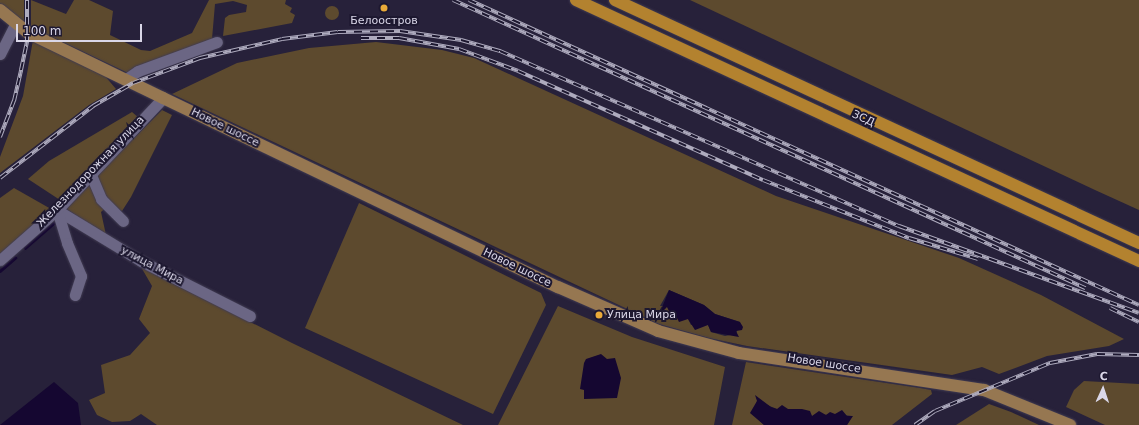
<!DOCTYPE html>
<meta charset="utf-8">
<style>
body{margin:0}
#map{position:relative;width:1139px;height:425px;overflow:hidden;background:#27213a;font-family:"DejaVu Sans",sans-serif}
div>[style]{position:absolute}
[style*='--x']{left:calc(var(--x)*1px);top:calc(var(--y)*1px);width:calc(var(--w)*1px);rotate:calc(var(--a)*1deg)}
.green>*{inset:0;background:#5d4a2e}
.round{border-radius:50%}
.water>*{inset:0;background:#150731}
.stream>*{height:2.5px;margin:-1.25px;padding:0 1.25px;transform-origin:1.25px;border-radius:1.25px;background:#150731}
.roads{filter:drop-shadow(0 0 1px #403b51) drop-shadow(0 0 1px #403b51)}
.minor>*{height:11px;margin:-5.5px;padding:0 5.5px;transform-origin:5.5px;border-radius:5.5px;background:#6b6684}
.major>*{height:12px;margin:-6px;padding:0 6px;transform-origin:6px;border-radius:6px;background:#967751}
.highway>*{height:12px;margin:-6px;padding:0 6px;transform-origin:6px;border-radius:6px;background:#b3822f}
.rail>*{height:4px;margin-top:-2px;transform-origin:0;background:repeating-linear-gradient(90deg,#1d1830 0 8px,#aeabbe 0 16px);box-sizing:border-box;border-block:1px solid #aeabbe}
.dots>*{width:11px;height:11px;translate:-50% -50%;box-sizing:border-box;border:2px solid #1d1830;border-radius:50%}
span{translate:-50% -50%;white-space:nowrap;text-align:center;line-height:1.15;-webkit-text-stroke:4px #1d1830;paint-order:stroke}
.poi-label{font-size:11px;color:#dad7e8}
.left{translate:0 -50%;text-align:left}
.street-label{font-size:11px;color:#dad7e8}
.north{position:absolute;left:1083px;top:369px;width:40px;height:40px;-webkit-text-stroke:3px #1d1830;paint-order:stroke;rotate:3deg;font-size:11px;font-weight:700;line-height:16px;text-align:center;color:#dad7e8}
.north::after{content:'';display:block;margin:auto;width:14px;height:18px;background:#dad7e8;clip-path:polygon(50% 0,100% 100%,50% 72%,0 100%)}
.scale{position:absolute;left:16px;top:24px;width:126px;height:18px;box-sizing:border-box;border:2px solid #dad7e8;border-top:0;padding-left:5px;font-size:12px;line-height:14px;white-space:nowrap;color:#dad7e8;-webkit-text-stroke:3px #1d1830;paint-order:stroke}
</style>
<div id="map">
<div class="green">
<div style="clip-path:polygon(0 0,24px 0,24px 23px,0 4px)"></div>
<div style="clip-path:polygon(31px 0,66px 14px,74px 0,89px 0,113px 11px,110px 35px,141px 50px,150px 51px,192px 33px,209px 0,286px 0,285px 4px,292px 8px,290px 12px,295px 15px,292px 23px,223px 36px,225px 18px,229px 15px,246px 12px,247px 5px,233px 1px,215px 4px,212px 39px,128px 73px,31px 27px)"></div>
<div style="clip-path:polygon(690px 0,1139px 0,1139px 210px,1095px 190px)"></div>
<div class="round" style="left:325px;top:6px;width:14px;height:14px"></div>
<div style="clip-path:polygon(33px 40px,105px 76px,116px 89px,89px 105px,0 173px,0 157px,23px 96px)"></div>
<div style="clip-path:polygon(evenodd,376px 42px,442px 50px,474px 58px,776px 196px,959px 258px,1041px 295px,1124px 339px,1109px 346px,1047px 356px,999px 374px,982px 367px,952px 375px,747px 346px,709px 338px,659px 324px,172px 94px,237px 63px,309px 48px,376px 42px,669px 290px,704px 305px,715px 314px,740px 322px,736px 334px,725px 336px,711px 332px,708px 325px,691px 325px,688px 319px,672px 316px,667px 306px,660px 306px,669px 290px)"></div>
<div style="clip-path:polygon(162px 110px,172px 115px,131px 197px,122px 211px,110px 204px,101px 212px,106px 235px,65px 208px)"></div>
<div style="clip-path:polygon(132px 112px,139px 118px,60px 200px,28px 179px,49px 161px)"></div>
<div style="clip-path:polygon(14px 188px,51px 209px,0 254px,0 198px)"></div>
<div style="clip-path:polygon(359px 203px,541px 293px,546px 305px,493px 414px,305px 328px)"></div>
<div style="clip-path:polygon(141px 267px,292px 343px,463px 425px,157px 425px,141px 414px,130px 421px,112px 422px,97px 415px,89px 400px,105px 393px,101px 365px,130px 355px,150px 333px,139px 319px,152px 286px)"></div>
<div style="clip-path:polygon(558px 306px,632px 337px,725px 367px,714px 425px,498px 425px)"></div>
<div style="clip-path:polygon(746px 362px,920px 388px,931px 390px,932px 394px,892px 425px,847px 425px,852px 416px,835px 414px,812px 416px,806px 411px,777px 409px,757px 401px,753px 414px,764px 425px,732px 425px)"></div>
<div style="clip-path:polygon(1084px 381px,1139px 384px,1139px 425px,1105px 425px,1066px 407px,1074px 390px)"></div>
<div style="clip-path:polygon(989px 404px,1011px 412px,1039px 425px,956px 425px)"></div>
</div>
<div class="water">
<div style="clip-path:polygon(669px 290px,704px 305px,715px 314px,740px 322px,743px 327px,742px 330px,736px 331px,739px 337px,711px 332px,708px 325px,695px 330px,688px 319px,679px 322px,677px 318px,672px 317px,667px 307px,664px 310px,661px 310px)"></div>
<div style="clip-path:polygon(601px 354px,607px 359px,615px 358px,621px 378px,617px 398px,584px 399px,584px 390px,580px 389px,584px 363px,586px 359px)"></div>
<div style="clip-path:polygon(54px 382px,78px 403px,81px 425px,0 425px)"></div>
<div style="clip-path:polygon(755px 395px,771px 407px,777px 409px,782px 405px,788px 409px,802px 409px,810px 411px,812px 416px,819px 411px,826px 415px,830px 412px,835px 414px,842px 410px,847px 416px,853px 416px,847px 425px,764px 425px,750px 413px,757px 401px)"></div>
</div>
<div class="stream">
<div style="--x:25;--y:248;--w:38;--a:-41"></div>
<div style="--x:0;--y:271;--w:20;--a:-41"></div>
</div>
<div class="roads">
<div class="minor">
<div style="--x:0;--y:54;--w:35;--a:-63"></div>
<div style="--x:126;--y:79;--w:14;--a:-34"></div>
<div style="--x:138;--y:71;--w:84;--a:-20.2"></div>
<div style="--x:91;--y:175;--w:26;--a:67"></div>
<div style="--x:101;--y:199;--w:31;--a:45"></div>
<div style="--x:57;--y:210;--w:98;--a:31.3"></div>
<div style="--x:141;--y:261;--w:122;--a:26.8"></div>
<div style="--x:57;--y:210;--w:34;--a:73"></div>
<div style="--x:67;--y:243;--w:36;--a:67"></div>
<div style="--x:81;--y:276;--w:20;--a:108"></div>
<div style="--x:0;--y:260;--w:76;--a:-41.3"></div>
<div style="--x:57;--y:210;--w:154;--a:-46.6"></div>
</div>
<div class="major">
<div style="--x:0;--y:10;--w:35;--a:39"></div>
<div style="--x:27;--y:32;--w:151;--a:25.9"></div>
<div style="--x:163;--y:98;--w:438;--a:25.6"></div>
<div style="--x:558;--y:287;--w:109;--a:23.7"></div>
<div style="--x:658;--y:331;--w:84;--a:15.2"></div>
<div style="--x:739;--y:353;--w:248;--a:8.6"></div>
<div style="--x:984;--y:390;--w:93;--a:22.1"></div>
</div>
<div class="highway">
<div style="--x:576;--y:0;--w:621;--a:24.87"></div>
<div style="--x:615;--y:0;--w:578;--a:24.88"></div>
</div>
</div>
<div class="rail">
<div style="--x:453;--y:0;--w:695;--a:24.5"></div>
<div style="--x:469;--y:0;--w:736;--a:24.48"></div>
<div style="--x:361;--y:38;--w:38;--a:0"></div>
<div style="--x:399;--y:38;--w:61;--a:10.4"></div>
<div style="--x:459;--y:49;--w:63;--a:20.4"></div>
<div style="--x:518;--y:71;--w:268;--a:24"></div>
<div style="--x:763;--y:180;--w:157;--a:21.7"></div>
<div style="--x:909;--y:238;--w:72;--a:16.9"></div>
<div style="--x:0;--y:137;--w:39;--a:-69"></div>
<div style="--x:14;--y:101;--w:32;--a:-77"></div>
<div style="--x:21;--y:70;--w:30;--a:-78"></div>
<div style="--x:27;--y:41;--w:41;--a:-90"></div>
<div style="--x:0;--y:178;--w:118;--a:-37.7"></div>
<div style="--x:93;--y:106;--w:46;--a:-29.9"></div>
<div style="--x:133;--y:83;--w:72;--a:-20.5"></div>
<div style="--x:200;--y:58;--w:84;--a:-13"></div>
<div style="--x:282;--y:39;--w:56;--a:-7.1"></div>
<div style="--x:338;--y:32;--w:62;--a:-0.9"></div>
<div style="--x:400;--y:31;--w:62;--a:8.4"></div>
<div style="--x:461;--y:40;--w:41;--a:15.8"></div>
<div style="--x:500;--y:51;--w:436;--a:23.7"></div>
<div style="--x:899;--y:226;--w:255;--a:19.9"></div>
<div style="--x:1110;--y:308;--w:32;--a:26"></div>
<div style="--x:915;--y:425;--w:24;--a:-35"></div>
<div style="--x:935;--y:411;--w:125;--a:-22.7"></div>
<div style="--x:1050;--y:363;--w:48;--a:-10.8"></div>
<div style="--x:1097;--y:354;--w:42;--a:1.4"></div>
</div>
<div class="dots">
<div style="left:384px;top:8px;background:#eaaa39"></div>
<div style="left:599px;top:315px;background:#eaaa39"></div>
</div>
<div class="poi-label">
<span style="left:384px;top:21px">Белоостров</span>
<span class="left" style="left:607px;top:315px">Улица Мира</span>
</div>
<div class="street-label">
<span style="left:863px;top:119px;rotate:25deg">ЗСД</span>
<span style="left:225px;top:128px;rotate:26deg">Новое шоссе</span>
<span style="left:91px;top:172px;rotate:-46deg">Железнодорожная улица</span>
<span style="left:152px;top:266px;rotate:28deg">улица Мира</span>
<span style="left:517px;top:268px;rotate:26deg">Новое шоссе</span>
<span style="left:824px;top:364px;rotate:9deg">Новое шоссе</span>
</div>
<div class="north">С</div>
<div class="scale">100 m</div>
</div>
